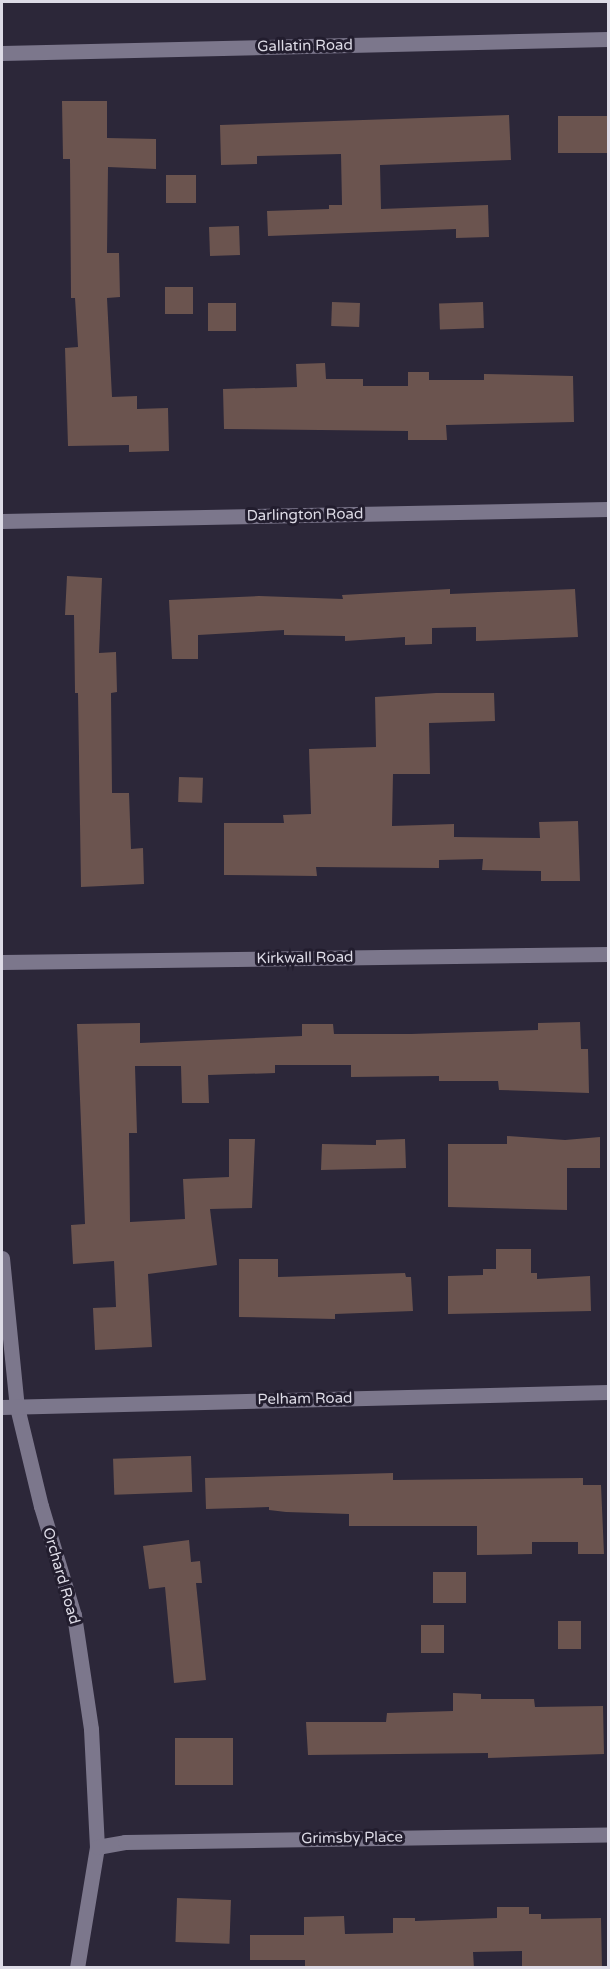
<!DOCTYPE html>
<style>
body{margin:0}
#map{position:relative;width:610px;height:1969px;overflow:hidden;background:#2c2739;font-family:"Varela Round",sans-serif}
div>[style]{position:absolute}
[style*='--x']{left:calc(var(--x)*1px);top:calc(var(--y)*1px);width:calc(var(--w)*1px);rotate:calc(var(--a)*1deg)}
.building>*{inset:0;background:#6b544f;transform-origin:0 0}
.minor>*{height:15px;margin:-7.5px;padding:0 7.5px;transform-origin:7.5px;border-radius:7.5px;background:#7c778c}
span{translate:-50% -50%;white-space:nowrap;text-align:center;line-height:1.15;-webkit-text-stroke:6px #221d2e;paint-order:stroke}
.street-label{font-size:15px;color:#dddbe6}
.frame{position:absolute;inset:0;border:3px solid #dddbe6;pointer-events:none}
</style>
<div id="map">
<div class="building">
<div style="clip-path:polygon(62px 101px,107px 101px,107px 138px,156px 139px,156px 169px,108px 167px,107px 253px,119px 253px,120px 297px,107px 298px,112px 397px,137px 396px,137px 409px,168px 408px,169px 451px,129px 452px,129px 445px,68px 446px,65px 348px,78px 347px,75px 298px,71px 298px,70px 159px,63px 159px)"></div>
<div style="clip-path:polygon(509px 115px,511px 160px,380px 165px,381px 209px,488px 205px,489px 237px,456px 238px,456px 229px,268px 236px,267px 211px,329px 209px,329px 205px,342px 205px,341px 154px,257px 156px,257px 164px,221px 165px,220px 125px)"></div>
<div style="left:558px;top:116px;width:51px;height:37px"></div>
<div style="left:166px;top:175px;width:30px;height:28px"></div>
<div style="left:239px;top:226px;width:29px;height:30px;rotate:88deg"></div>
<div style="left:165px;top:287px;width:28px;height:27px"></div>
<div style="left:332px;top:302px;width:28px;height:24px;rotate:2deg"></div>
<div style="left:483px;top:302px;width:26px;height:44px;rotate:88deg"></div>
<div style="left:236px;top:303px;width:28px;height:28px;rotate:90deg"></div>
<div style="clip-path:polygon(325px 363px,326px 379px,363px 379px,363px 386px,408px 386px,408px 372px,429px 372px,429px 380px,484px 380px,484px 374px,573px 376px,574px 422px,446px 425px,447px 440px,408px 440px,408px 431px,224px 429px,223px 389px,297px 387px,296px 364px)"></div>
<div style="clip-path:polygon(67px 576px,102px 578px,99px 653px,116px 652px,117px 692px,111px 693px,112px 793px,129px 793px,131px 849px,143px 848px,144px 884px,81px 887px,78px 693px,75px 693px,74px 615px,65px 615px)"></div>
<div style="clip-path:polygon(450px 589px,450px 594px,575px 589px,578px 637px,476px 641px,476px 627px,432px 628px,432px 644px,405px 645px,405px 637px,345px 641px,345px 636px,284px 635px,284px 630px,198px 635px,198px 659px,172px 659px,169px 600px,259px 596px,343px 599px,342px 595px)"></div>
<div style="clip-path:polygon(436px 693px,494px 693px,495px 721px,429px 723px,430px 774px,393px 774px,392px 826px,454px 824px,454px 837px,540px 838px,539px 822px,578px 821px,580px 881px,541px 881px,541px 871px,482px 870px,483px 859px,439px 860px,439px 868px,316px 867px,317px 876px,224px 875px,224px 823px,284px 823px,283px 815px,311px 814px,309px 749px,376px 747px,375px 697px)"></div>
<div style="left:179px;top:777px;width:24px;height:25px;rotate:2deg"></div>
<div style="clip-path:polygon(580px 1022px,581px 1049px,588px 1049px,589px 1093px,499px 1090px,498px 1081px,439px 1081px,439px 1076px,351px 1077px,351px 1065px,275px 1065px,275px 1073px,208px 1075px,209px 1103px,182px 1103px,181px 1066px,135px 1066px,137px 1133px,129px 1133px,130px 1222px,185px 1219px,183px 1179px,229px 1177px,229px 1139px,255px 1139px,252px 1208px,210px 1209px,217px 1265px,148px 1274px,152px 1347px,95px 1350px,93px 1308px,116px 1307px,114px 1261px,73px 1264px,71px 1225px,85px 1224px,77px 1024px,140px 1023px,140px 1043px,302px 1036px,302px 1024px,333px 1024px,334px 1034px,411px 1034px,538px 1030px,538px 1023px)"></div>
<div style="clip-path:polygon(507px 1136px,565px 1140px,600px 1137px,600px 1168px,567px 1168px,567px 1210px,448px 1207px,448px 1144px,507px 1144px)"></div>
<div style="clip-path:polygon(405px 1139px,406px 1168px,321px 1170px,322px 1144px,376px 1145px,376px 1140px)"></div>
<div style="clip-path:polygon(496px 1249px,531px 1249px,531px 1273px,537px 1273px,537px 1279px,590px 1276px,591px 1311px,448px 1314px,448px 1276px,483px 1275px,483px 1269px,496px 1269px)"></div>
<div style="clip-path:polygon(239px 1259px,278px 1259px,278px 1277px,405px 1273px,406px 1277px,411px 1277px,413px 1311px,335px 1314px,335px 1319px,239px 1317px)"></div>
<div style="left:191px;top:1456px;width:36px;height:78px;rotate:88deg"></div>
<div style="clip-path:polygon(393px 1473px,393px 1480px,583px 1478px,583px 1485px,601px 1485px,604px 1554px,578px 1554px,578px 1542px,532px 1542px,532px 1554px,477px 1555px,477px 1526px,349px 1526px,349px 1514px,286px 1512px,269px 1510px,269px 1507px,206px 1509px,205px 1478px)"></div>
<div style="clip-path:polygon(189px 1540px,191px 1562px,200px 1561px,202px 1583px,196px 1583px,206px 1680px,174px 1683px,165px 1587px,149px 1589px,143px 1546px)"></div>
<div style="left:433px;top:1572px;width:33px;height:31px"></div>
<div style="left:558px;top:1621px;width:23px;height:28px"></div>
<div style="left:421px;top:1625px;width:23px;height:28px"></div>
<div style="clip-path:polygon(453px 1693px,481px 1694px,481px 1699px,534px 1699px,535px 1707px,603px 1706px,604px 1754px,488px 1758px,488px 1753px,308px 1755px,306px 1722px,386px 1722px,387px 1713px,453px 1711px)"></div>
<div style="left:175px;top:1738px;width:58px;height:47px"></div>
<div style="left:177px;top:1898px;width:54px;height:44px;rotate:2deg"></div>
<div style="clip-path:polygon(497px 1907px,529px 1907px,529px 1914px,541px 1914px,541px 1919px,601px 1918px,602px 1968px,522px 1968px,522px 1951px,473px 1952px,474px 1968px,324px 1968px,305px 1966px,305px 1960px,250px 1960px,250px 1935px,304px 1935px,304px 1917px,344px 1916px,345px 1934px,393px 1933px,393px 1918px,415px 1918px,415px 1921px,497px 1918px)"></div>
</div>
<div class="minor">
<div style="--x:2;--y:53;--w:606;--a:-1.32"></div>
<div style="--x:2;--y:521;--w:606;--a:-1.13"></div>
<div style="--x:2;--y:962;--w:606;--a:-0.76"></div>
<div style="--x:2;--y:1258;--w:150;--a:84.3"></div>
<div style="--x:17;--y:1407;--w:102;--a:76.4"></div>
<div style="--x:41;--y:1506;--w:114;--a:73.2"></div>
<div style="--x:74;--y:1615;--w:115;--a:81.5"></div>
<div style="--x:91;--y:1729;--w:118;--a:87.1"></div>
<div style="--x:97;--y:1847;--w:123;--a:99.4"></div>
<div style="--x:2;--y:1407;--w:606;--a:-1.42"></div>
<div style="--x:97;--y:1847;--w:28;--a:-10"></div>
<div style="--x:125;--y:1842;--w:483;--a:-0.9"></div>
</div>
<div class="street-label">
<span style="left:305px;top:46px;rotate:-1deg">Gallatin Road</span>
<span style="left:305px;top:515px;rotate:-1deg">Darlington Road</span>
<span style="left:305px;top:958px;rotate:-1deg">Kirkwall Road</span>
<span style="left:305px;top:1399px;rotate:-1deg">Pelham Road</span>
<span style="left:61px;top:1576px;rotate:74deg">Orchard Road</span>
<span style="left:352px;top:1838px;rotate:-1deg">Grimsby Place</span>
</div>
<div class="frame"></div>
</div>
